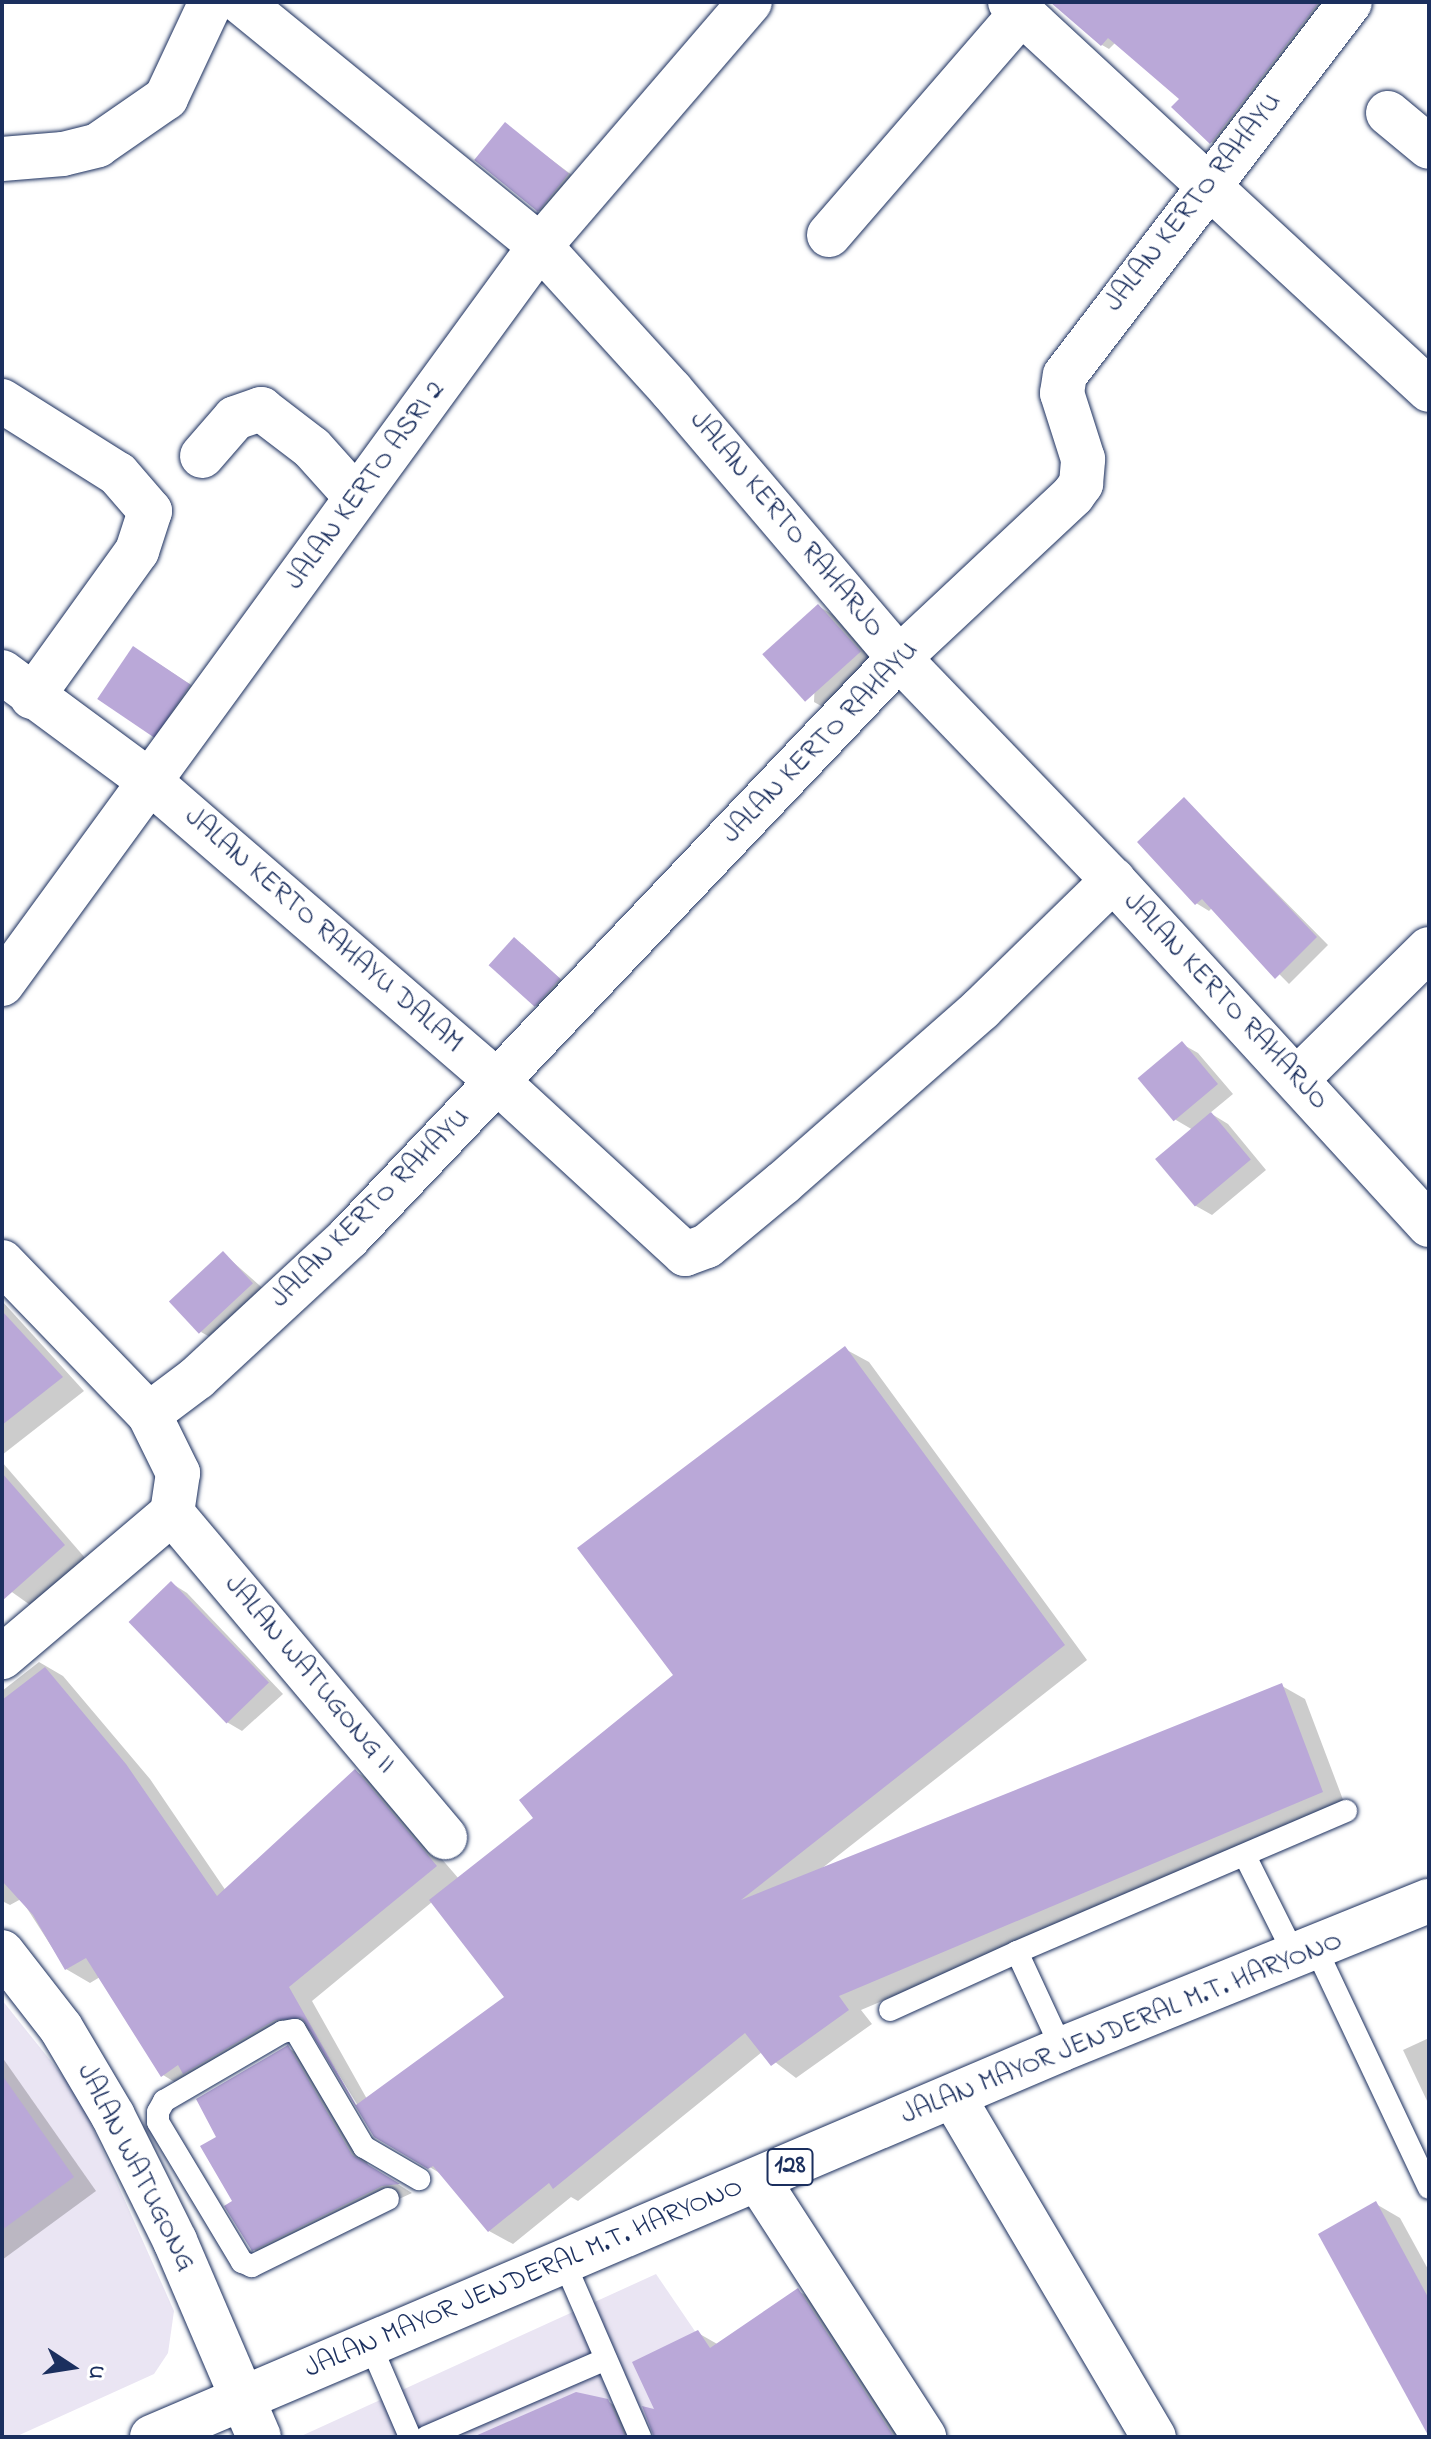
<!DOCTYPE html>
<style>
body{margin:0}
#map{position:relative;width:1431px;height:2439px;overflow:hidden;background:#fff;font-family:"Indie Flower",sans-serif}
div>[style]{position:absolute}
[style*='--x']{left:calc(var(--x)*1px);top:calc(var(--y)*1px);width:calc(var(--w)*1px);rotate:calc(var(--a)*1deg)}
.built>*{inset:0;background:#eae5f3}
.shadow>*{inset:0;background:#0003}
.building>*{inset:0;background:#baa8d8;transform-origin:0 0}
.roads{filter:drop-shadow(0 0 2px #1b2f5e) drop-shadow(0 0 2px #1b2f5e)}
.lane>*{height:22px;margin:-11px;padding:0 11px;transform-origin:11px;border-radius:11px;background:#fff}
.street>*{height:44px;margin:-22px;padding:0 22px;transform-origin:22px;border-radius:22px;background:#fff}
.primary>*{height:44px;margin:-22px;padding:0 22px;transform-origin:22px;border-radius:22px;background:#fff}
span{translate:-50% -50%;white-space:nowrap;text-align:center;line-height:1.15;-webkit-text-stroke:6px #fff;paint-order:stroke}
.shield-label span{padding:2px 6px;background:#fff;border:2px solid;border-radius:6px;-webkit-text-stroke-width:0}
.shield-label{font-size:26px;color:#1b2f5e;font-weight:700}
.street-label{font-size:28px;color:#1b2f5e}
.frame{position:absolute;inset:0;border:4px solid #1b2f5e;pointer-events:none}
.north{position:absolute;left:32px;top:2327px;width:80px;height:80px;-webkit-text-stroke:6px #fff;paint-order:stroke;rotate:102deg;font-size:22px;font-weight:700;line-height:32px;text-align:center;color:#1b2f5e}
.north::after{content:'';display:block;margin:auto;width:28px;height:36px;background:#1b2f5e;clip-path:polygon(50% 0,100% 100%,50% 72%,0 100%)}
</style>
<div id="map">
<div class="built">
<div style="clip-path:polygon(2px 2000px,78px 2095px,174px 2311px,168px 2353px,154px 2374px,15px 2437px,2px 2437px)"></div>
<div style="clip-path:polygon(656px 2274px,767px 2437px,299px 2437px)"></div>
</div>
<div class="shadow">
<div style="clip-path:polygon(1053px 2px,1124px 2px,1116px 42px,1109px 49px,1102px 45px)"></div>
<div style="clip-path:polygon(1235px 2px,1337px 2px,1224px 149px,1211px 142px,1182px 99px)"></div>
<div style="clip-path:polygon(505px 125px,584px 184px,554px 219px,538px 210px)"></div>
<div style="clip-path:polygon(818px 606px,835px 616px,876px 662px,830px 711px,814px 702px)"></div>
<div style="clip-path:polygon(150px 658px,205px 694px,170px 743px,101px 699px)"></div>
<div style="clip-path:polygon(1185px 800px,1328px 945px,1289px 984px,1213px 907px,1209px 911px,1196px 903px)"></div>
<div style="clip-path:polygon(522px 944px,566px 984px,542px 1009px,535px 1005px)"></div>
<div style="clip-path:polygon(1182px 1044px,1198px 1053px,1233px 1094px,1210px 1113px,1228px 1124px,1266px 1170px,1212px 1215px,1196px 1206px,1158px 1159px,1193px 1130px,1176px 1120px,1141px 1079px)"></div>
<div style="clip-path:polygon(224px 1254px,268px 1293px,217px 1341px,201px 1332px)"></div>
<div style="clip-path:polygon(2px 1301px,84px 1391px,2px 1455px)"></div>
<div style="clip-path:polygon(evenodd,845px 1349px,869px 1362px,1087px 1660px,821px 1869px,1282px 1686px,1305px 1699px,1345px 1805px,861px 2010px,872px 2024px,796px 2078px,762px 2052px,578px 2201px,571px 2197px,513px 2244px,489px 2231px,443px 2175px,376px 2135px,312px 2031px,300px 2032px,186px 2089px,163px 2075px,100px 1977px,90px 1983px,66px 1969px,21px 1899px,10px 1905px,2px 1901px,2px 1691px,39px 1662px,63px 1676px,150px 1779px,226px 1891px,355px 1771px,378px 1785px,459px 1879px,536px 1818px,676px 1675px,845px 1349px,432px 1902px,507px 1997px,367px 2099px,312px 2001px,432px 1902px)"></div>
<div style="clip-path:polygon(2px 1462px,86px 1559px,33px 1607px,2px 1585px)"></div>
<div style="clip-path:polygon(171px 1583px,187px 1593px,283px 1694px,242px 1731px,225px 1721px)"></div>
<div style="clip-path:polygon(1429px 2038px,1429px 2105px,1403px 2050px)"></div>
<div style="clip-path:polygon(288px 2048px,304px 2057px,369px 2166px,412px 2193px,269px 2259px,253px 2249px,218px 2138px)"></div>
<div style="clip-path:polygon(2px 2057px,96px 2191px,2px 2260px)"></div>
<div style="clip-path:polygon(1376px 2204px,1400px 2218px,1429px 2271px,1429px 2435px)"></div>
<div style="clip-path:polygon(798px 2291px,824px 2305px,909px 2437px,656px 2437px,658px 2412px,698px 2333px,719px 2345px)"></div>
<div style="clip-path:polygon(607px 2401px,633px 2416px,643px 2437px,478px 2437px)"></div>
</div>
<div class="building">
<div style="clip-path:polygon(1050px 2px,1319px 2px,1210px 144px,1171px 107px,1179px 99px,1108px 38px,1101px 46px)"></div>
<div style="left:505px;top:122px;width:82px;height:49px;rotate:39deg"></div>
<div style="left:818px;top:604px;width:64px;height:75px;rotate:48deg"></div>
<div style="left:133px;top:646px;width:69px;height:64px;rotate:34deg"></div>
<div style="clip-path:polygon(1184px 797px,1317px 937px,1275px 979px,1202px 899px,1195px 905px,1137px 842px)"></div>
<div style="left:514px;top:937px;width:62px;height:38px;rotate:42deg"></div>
<div style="left:1182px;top:1041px;width:56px;height:58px;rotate:50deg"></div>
<div style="left:1211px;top:1112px;width:62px;height:73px;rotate:50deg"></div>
<div style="left:223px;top:1251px;width:44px;height:74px;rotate:47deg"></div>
<div style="clip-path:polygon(2px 1311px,63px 1377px,2px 1425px)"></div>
<div style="clip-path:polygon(845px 1346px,1065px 1645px,741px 1900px,1282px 1683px,1323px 1792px,839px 1996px,849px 2010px,771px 2066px,745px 2033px,553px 2189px,549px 2183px,488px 2232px,433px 2166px,428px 2169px,374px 2137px,302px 2018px,275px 2020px,183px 2074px,178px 2065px,161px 2077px,86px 1958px,65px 1970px,33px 1915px,2px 1881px,2px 1700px,45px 1667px,126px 1764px,217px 1896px,355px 1769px,437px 1866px,289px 1987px,356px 2105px,504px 1997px,429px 1900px,533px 1818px,519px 1800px,673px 1675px,577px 1548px)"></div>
<div style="clip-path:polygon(2px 1473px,65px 1545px,2px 1601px)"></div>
<div style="left:171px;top:1581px;width:141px;height:59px;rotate:46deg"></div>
<div style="clip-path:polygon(288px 2045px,352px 2155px,400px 2184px,382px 2186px,252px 2251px,224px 2206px,232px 2201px,200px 2146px,216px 2137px,196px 2099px)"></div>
<div style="clip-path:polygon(2px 2075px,74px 2177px,2px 2230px)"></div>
<div style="clip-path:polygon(1376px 2201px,1429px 2299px,1429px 2437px,1318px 2234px)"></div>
<div style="clip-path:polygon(798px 2288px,894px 2437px,654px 2437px,642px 2406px,654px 2409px,632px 2362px,698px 2330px,710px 2348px)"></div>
<div style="clip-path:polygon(576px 2392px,608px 2399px,625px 2437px,473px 2437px)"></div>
</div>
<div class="roads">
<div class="lane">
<div style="--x:1246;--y:1858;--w:112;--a:63.4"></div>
<div style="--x:1316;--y:1949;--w:264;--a:64.7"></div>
<div style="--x:890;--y:2010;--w:140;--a:-24.5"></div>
<div style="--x:1062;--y:2049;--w:107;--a:-114.9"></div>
<div style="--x:1017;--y:1952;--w:358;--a:-23.2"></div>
<div style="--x:388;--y:2199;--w:152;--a:153.8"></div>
<div style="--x:252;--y:2266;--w:11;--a:-158"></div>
<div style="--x:242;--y:2262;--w:163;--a:-121"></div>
<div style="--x:158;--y:2122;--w:10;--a:-90"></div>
<div style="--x:158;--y:2112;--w:13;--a:-61"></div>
<div style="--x:164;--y:2101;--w:137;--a:-30.3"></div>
<div style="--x:282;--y:2032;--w:13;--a:-9"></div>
<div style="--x:295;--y:2030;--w:136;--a:59.5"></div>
<div style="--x:364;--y:2147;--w:64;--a:30.2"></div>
<div style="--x:564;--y:2262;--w:191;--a:66.5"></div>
<div style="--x:370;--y:2344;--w:101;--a:66.7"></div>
<div style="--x:426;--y:2437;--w:196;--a:-23.4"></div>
</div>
<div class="street">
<div style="--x:241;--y:2;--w:386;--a:39.2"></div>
<div style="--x:540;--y:246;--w:195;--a:47.7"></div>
<div style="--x:671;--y:390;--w:352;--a:49.6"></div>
<div style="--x:899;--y:658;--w:308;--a:46.1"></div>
<div style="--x:1113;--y:880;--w:468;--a:47.5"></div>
<div style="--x:1010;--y:2;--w:571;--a:42.8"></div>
<div style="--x:1388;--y:113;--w:53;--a:39.7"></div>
<div style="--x:2;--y:159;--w:61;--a:-4.7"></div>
<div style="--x:63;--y:154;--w:36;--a:-14"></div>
<div style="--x:98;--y:145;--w:83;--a:-34.7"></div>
<div style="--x:166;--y:98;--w:106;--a:-64.9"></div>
<div style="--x:829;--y:235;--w:294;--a:-49.1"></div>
<div style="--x:2;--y:401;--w:137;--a:32.2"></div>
<div style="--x:118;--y:474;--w:49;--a:49.1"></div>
<div style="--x:150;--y:511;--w:42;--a:108"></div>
<div style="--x:137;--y:551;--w:180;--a:125.7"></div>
<div style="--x:202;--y:456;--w:50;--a:-49"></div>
<div style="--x:235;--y:418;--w:28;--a:-19"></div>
<div style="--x:261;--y:409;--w:64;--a:37.4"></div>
<div style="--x:312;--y:448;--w:66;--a:48.1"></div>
<div style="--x:2;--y:672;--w:182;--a:36.5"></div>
<div style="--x:148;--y:780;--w:462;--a:40.8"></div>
<div style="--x:498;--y:1082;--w:254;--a:42.6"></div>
<div style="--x:685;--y:1254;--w:23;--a:-20"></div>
<div style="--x:707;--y:1246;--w:99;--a:-39.7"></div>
<div style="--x:783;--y:1183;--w:264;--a:-41.3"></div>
<div style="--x:981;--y:1009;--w:185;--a:-44.3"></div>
<div style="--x:2;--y:984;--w:913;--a:-53.91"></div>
<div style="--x:540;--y:246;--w:322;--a:-49.3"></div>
<div style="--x:1297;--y:1079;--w:185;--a:-44.6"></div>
<div style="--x:2;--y:1262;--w:211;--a:46"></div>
<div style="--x:149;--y:1414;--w:66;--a:63.8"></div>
<div style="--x:178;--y:1473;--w:40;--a:98.5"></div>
<div style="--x:172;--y:1513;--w:223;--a:139.7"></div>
<div style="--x:149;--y:1414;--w:60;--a:-36.9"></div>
<div style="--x:197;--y:1378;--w:207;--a:-42.8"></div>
<div style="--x:349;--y:1237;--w:799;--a:-46.47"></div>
<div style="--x:899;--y:658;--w:238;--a:-43.1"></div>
<div style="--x:1073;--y:495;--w:14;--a:-54"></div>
<div style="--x:1081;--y:484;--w:25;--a:-85"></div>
<div style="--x:1083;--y:459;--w:69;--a:-107.7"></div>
<div style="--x:1062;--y:393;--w:18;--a:-81"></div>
<div style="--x:1065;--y:375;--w:469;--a:-52.6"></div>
<div style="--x:172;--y:1513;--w:424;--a:49.9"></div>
<div style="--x:2;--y:1952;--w:96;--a:52.2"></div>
<div style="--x:61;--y:2028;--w:102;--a:59.4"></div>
<div style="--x:113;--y:2116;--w:140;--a:63.6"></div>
<div style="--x:175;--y:2241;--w:213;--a:66.8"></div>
<div style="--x:954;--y:2098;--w:394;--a:59.5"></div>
<div style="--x:758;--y:2180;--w:306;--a:57.1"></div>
</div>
<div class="primary">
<div style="--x:152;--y:2437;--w:989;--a:-23.09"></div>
<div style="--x:1062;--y:2049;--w:396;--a:-22"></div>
</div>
</div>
<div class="shield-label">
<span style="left:790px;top:2167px">128</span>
</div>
<div class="street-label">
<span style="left:1194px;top:203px;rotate:-52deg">JALAN KERTO RAHAYU</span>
<span style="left:366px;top:486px;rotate:-54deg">JALAN KERTO ASRI 2</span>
<span style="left:786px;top:525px;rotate:50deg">JALAN KERTO RAHARJO</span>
<span style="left:821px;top:743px;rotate:-46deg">JALAN KERTO RAHAYU</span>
<span style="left:323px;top:931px;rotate:41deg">JALAN KERTO RAHAYU DALAM</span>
<span style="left:1225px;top:1002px;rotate:47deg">JALAN KERTO RAHARJO</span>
<span style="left:371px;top:1209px;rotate:-45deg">JALAN KERTO RAHAYU</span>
<span style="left:309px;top:1675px;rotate:50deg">JALAN WATUGONG II</span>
<span style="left:1122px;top:2029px;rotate:-22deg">JALAN MAYOR JENDERAL M.T. HARYONO</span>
<span style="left:135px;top:2168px;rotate:63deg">JALAN WATUGONG</span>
<span style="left:524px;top:2279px;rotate:-23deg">JALAN MAYOR JENDERAL M.T. HARYONO</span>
</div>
<div class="frame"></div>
<div class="north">U</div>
</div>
